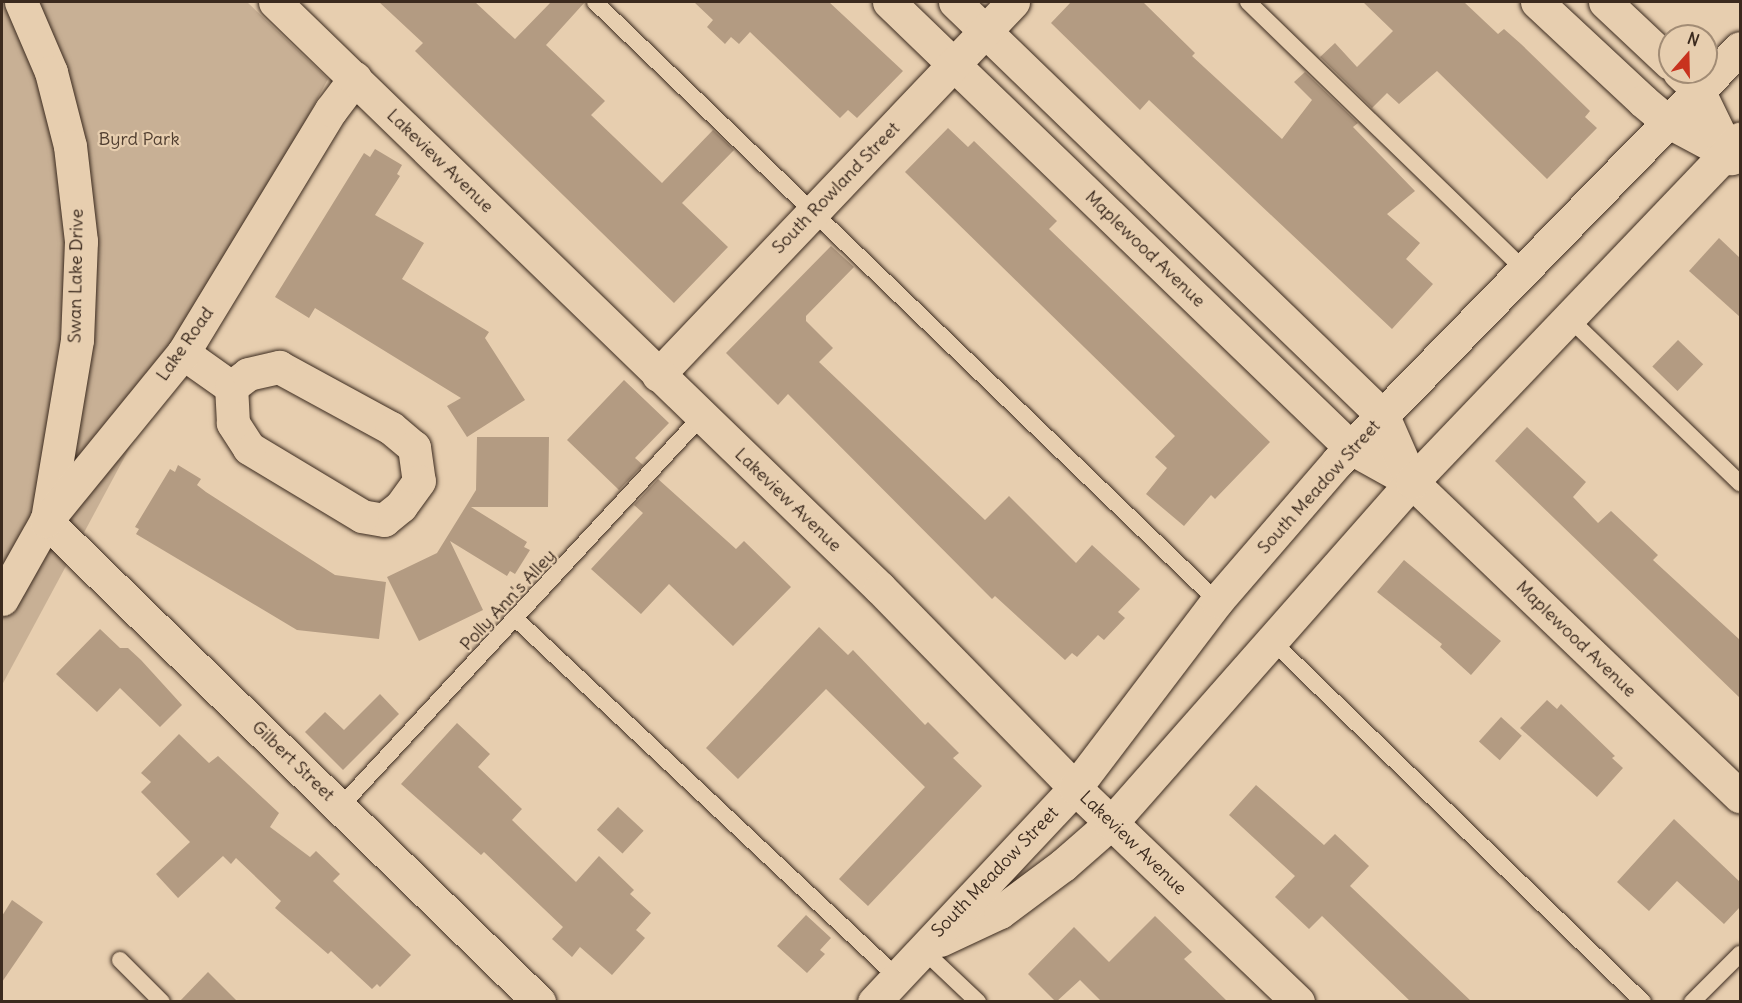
<!DOCTYPE html>
<style>
body{margin:0}
#map{position:relative;width:1742px;height:1003px;overflow:hidden;background:#e7ceaf;font-family:Delius,sans-serif}
div>[style]{position:absolute}
[style*='--x']{left:calc(var(--x)*1px);top:calc(var(--y)*1px);width:calc(var(--w)*1px);rotate:calc(var(--a)*1deg)}
.green>*{inset:0;background:#c8b095}
.building>*{inset:0;background:#b39b82;transform-origin:0 0}
.roads{filter:drop-shadow(0 0 2px #3b2a1e) drop-shadow(0 0 2px #3b2a1e)}
.lane>*{height:16px;margin:-8px;padding:0 8px;transform-origin:8px;border-radius:8px;background:#e7ceaf}
.street>*{height:33px;margin:-16.5px;padding:0 16.5px;transform-origin:16.5px;border-radius:16.5px;background:#e7ceaf}
.secondary>*{height:33px;margin:-16.5px;padding:0 16.5px;transform-origin:16.5px;border-radius:16.5px;background:#e7ceaf}
span{translate:-50% -50%;white-space:nowrap;text-align:center;line-height:1.15;-webkit-text-stroke:4.5px #e7ceaf;paint-order:stroke}
.park-label{font-size:18px;color:#503e30}
.street-label{font-size:18px;color:#3b2a1e}
.frame{position:absolute;inset:0;border:3px solid #3b2a1e;pointer-events:none}
.north{position:absolute;left:1658px;top:24px;width:60px;height:60px;box-sizing:border-box;background:#e7ceaf;border:2px solid #a28c75;border-radius:50%;rotate:20deg;font-size:16px;font-weight:700;line-height:24px;text-align:center;color:#3b2a1e}
.north::after{content:'';display:block;margin:auto;width:21px;height:27px;background:#c8321e;clip-path:polygon(50% 0,100% 100%,50% 72%,0 100%)}
</style>
<div id="map">
<div class="green">
<div style="clip-path:polygon(2px 2px,247px 2px,328px 79px,2px 685px)"></div>
</div>
<div class="building">
<div style="clip-path:polygon(379px 2px,475px 2px,515px 39px,551px 2px,585px 2px,546px 45px,605px 101px,591px 115px,662px 183px,713px 130px,734px 150px,682px 203px,728px 247px,674px 303px,415px 51px,423px 43px)"></div>
<div style="clip-path:polygon(694px 2px,829px 2px,903px 71px,857px 118px,848px 110px,840px 118px,750px 32px,739px 44px,731px 37px,725px 44px,707px 27px,713px 20px)"></div>
<div style="clip-path:polygon(1071px 2px,1143px 2px,1195px 53px,1192px 56px,1282px 139px,1312px 100px,1294px 82px,1305px 72px,1358px 123px,1353px 127px,1415px 191px,1387px 214px,1420px 243px,1406px 259px,1433px 284px,1392px 329px,1149px 100px,1140px 110px,1051px 23px)"></div>
<div style="clip-path:polygon(1363px 2px,1464px 2px,1498px 34px,1504px 29px,1521px 44px,1590px 111px,1585px 117px,1597px 128px,1547px 179px,1437px 71px,1399px 104px,1387px 93px,1372px 108px,1320px 57px,1335px 43px,1357px 67px,1393px 31px)"></div>
<div style="clip-path:polygon(948px 128px,968px 147px,974px 141px,1057px 221px,1049px 229px,1270px 442px,1215px 499px,1211px 495px,1184px 526px,1146px 494px,1167px 468px,1155px 457px,1175px 436px,905px 172px)"></div>
<div style="clip-path:polygon(375px 149px,402px 165px,397px 174px,400px 176px,375px 215px,424px 243px,402px 279px,489px 332px,485px 338px,525px 400px,467px 437px,447px 406px,461px 398px,315px 308px,309px 318px,275px 297px,364px 153px,370px 157px)"></div>
<div style="clip-path:polygon(1719px 238px,1740px 258px,1740px 317px,1689px 271px)"></div>
<div style="clip-path:polygon(831px 246px,854px 267px,806px 316px,806px 321px,833px 348px,819px 362px,985px 520px,1009px 496px,1076px 563px,1092px 545px,1140px 589px,1118px 612px,1125px 618px,1104px 640px,1098px 635px,1077px 657px,1072px 653px,1065px 660px,995px 596px,992px 599px,788px 394px,778px 405px,726px 353px)"></div>
<div style="left:1678px;top:340px;width:35px;height:37px;rotate:44deg"></div>
<div style="clip-path:polygon(624px 380px,669px 423px,635px 458px,643px 465px,619px 490px,567px 440px)"></div>
<div style="clip-path:polygon(1527px 427px,1586px 482px,1573px 497px,1598px 523px,1611px 511px,1658px 555px,1653px 560px,1740px 640px,1740px 698px,1495px 461px)"></div>
<div style="clip-path:polygon(477px 437px,549px 437px,548px 507px,471px 507px,527px 542px,524px 547px,530px 550px,515px 574px,510px 571px,507px 576px,450px 541px,483px 610px,419px 641px,387px 577px,437px 553px,476px 490px)"></div>
<div style="clip-path:polygon(178px 465px,201px 479px,197px 485px,206px 492px,335px 575px,386px 582px,379px 639px,297px 630px,136px 534px,139px 529px,135px 527px,170px 469px,175px 472px)"></div>
<div style="clip-path:polygon(658px 479px,736px 549px,744px 541px,791px 587px,733px 646px,669px 584px,641px 614px,591px 569px,643px 513px,634px 505px)"></div>
<div style="clip-path:polygon(1404px 560px,1501px 641px,1471px 675px,1440px 647px,1442px 644px,1377px 592px)"></div>
<div style="clip-path:polygon(819px 627px,848px 655px,853px 650px,925px 725px,928px 722px,959px 753px,953px 758px,982px 786px,868px 906px,839px 879px,925px 787px,826px 689px,738px 779px,706px 748px)"></div>
<div style="clip-path:polygon(100px 629px,120px 648px,128px 648px,141px 660px,182px 705px,160px 727px,120px 688px,97px 712px,56px 674px)"></div>
<div style="clip-path:polygon(380px 694px,399px 714px,343px 770px,305px 732px,325px 712px,344px 730px)"></div>
<div style="clip-path:polygon(1547px 700px,1557px 709px,1561px 704px,1615px 756px,1612px 758px,1623px 768px,1597px 797px,1520px 728px)"></div>
<div style="left:1501px;top:717px;width:28px;height:33px;rotate:42deg"></div>
<div style="clip-path:polygon(457px 723px,490px 754px,478px 767px,522px 809px,512px 820px,576px 882px,599px 856px,634px 890px,630px 894px,651px 913px,636px 930px,645px 938px,612px 975px,580px 947px,572px 957px,552px 939px,563px 927px,484px 852px,481px 855px,401px 784px)"></div>
<div style="clip-path:polygon(179px 734px,209px 763px,218px 756px,279px 813px,270px 827px,310px 857px,316px 851px,340px 874px,333px 881px,411px 955px,380px 987px,377px 984px,372px 989px,331px 951px,328px 954px,275px 908px,281px 901px,236px 858px,231px 864px,223px 856px,178px 898px,156px 874px,190px 842px,141px 792px,151px 782px,141px 773px)"></div>
<div style="clip-path:polygon(1256px 785px,1324px 845px,1335px 834px,1369px 866px,1350px 886px,1472px 1002px,1411px 1002px,1322px 916px,1309px 929px,1275px 897px,1295px 876px,1229px 815px)"></div>
<div style="left:618px;top:807px;width:35px;height:31px;rotate:43deg"></div>
<div style="clip-path:polygon(1674px 819px,1740px 882px,1740px 907px,1724px 924px,1677px 881px,1649px 911px,1617px 882px)"></div>
<div style="clip-path:polygon(12px 900px,43px 922px,2px 982px,2px 916px)"></div>
<div style="clip-path:polygon(806px 915px,831px 938px,820px 950px,825px 954px,807px 973px,777px 946px)"></div>
<div style="clip-path:polygon(1155px 916px,1192px 952px,1184px 959px,1228px 1002px,1102px 1002px,1080px 980px,1056px 1002px,1028px 974px,1074px 927px,1109px 962px)"></div>
<div style="clip-path:polygon(208px 972px,238px 1002px,179px 1002px)"></div>
</div>
<div class="roads">
<div class="lane">
<div style="--x:595;--y:2;--w:864;--a:43.92"></div>
<div style="--x:1248;--y:2;--w:385;--a:44.1"></div>
<div style="--x:1569;--y:318;--w:238;--a:44"></div>
<div style="--x:517;--y:620;--w:520;--a:43.21"></div>
<div style="--x:1271;--y:640;--w:519;--a:44.22"></div>
<div style="--x:340;--y:807;--w:531;--a:-47.21"></div>
<div style="--x:922;--y:949;--w:77;--a:43.4"></div>
<div style="--x:120;--y:960;--w:59;--a:45"></div>
<div style="--x:1692;--y:1002;--w:68;--a:-45"></div>
</div>
<div class="street">
<div style="--x:21;--y:2;--w:76;--a:66.8"></div>
<div style="--x:51;--y:72;--w:76;--a:75.6"></div>
<div style="--x:70;--y:146;--w:96;--a:83.4"></div>
<div style="--x:81;--y:241;--w:99;--a:92.3"></div>
<div style="--x:77;--y:340;--w:181;--a:99.5"></div>
<div style="--x:889;--y:2;--w:642;--a:43.99"></div>
<div style="--x:1351;--y:448;--w:70;--a:29.1"></div>
<div style="--x:1412;--y:482;--w:454;--a:43.8"></div>
<div style="--x:955;--y:2;--w:595;--a:44.05"></div>
<div style="--x:1383;--y:416;--w:72;--a:66.3"></div>
<div style="--x:1537;--y:2;--w:145;--a:43"></div>
<div style="--x:1643;--y:101;--w:31;--a:40"></div>
<div style="--x:1667;--y:121;--w:68;--a:28.1"></div>
<div style="--x:1605;--y:2;--w:89;--a:43.2"></div>
<div style="--x:1679;--y:72;--w:26;--a:43"></div>
<div style="--x:1698;--y:90;--w:76;--a:64.1"></div>
<div style="--x:183;--y:353;--w:59;--a:35.3"></div>
<div style="--x:279;--y:367;--w:128;--a:28.6"></div>
<div style="--x:391;--y:428;--w:30;--a:40"></div>
<div style="--x:414;--y:447;--w:34;--a:82"></div>
<div style="--x:419;--y:481;--w:31;--a:126"></div>
<div style="--x:401;--y:506;--w:22;--a:141"></div>
<div style="--x:384;--y:520;--w:22;--a:-170"></div>
<div style="--x:362;--y:516;--w:132;--a:-149"></div>
<div style="--x:249;--y:448;--w:30;--a:-123"></div>
<div style="--x:233;--y:423;--w:36;--a:-93"></div>
<div style="--x:231;--y:387;--w:21;--a:-37"></div>
<div style="--x:248;--y:374;--w:32;--a:-13"></div>
<div style="--x:658;--y:375;--w:515;--a:-46.42"></div>
<div style="--x:46;--y:521;--w:689;--a:44.29"></div>
<div style="--x:2;--y:599;--w:90;--a:-60.6"></div>
<div style="--x:46;--y:521;--w:217;--a:-50.8"></div>
<div style="--x:183;--y:353;--w:285;--a:-58.7"></div>
<div style="--x:331;--y:110;--w:40;--a:-53"></div>
</div>
<div class="secondary">
<div style="--x:275;--y:2;--w:842;--a:44.09"></div>
<div style="--x:880;--y:588;--w:279;--a:45.7"></div>
<div style="--x:1075;--y:788;--w:309;--a:43.8"></div>
<div style="--x:940;--y:940;--w:66;--a:-25"></div>
<div style="--x:1000;--y:912;--w:79;--a:-36.7"></div>
<div style="--x:1063;--y:865;--w:64;--a:-41.2"></div>
<div style="--x:1111;--y:823;--w:455;--a:-48.6"></div>
<div style="--x:1412;--y:482;--w:475;--a:-46.3"></div>
<div style="--x:874;--y:1002;--w:294;--a:-46.8"></div>
<div style="--x:1075;--y:788;--w:235;--a:-52.8"></div>
<div style="--x:1217;--y:601;--w:185;--a:-49.2"></div>
<div style="--x:1338;--y:461;--w:576;--a:-45.77"></div>
</div>
</div>
<div class="park-label">
<span style="left:139px;top:139px">Byrd Park</span>
</div>
<div class="street-label">
<span style="left:440px;top:161px;rotate:44deg">Lakeview Avenue</span>
<span style="left:836px;top:188px;rotate:-46deg">South Rowland Street</span>
<span style="left:1145px;top:249px;rotate:44deg">Maplewood Avenue</span>
<span style="left:76px;top:276px;rotate:-89deg">Swan Lake Drive</span>
<span style="left:185px;top:344px;rotate:-55deg">Lake Road</span>
<span style="left:1319px;top:487px;rotate:-48deg">South Meadow Street</span>
<span style="left:788px;top:500px;rotate:44deg">Lakeview Avenue</span>
<span style="left:508px;top:600px;rotate:-47deg">Polly Ann's Alley</span>
<span style="left:1576px;top:639px;rotate:44deg">Maplewood Avenue</span>
<span style="left:293px;top:761px;rotate:44deg">Gilbert Street</span>
<span style="left:1133px;top:843px;rotate:44deg">Lakeview Avenue</span>
<span style="left:995px;top:872px;rotate:-46deg">South Meadow Street</span>
</div>
<div class="frame"></div>
<div class="north">N</div>
</div>
